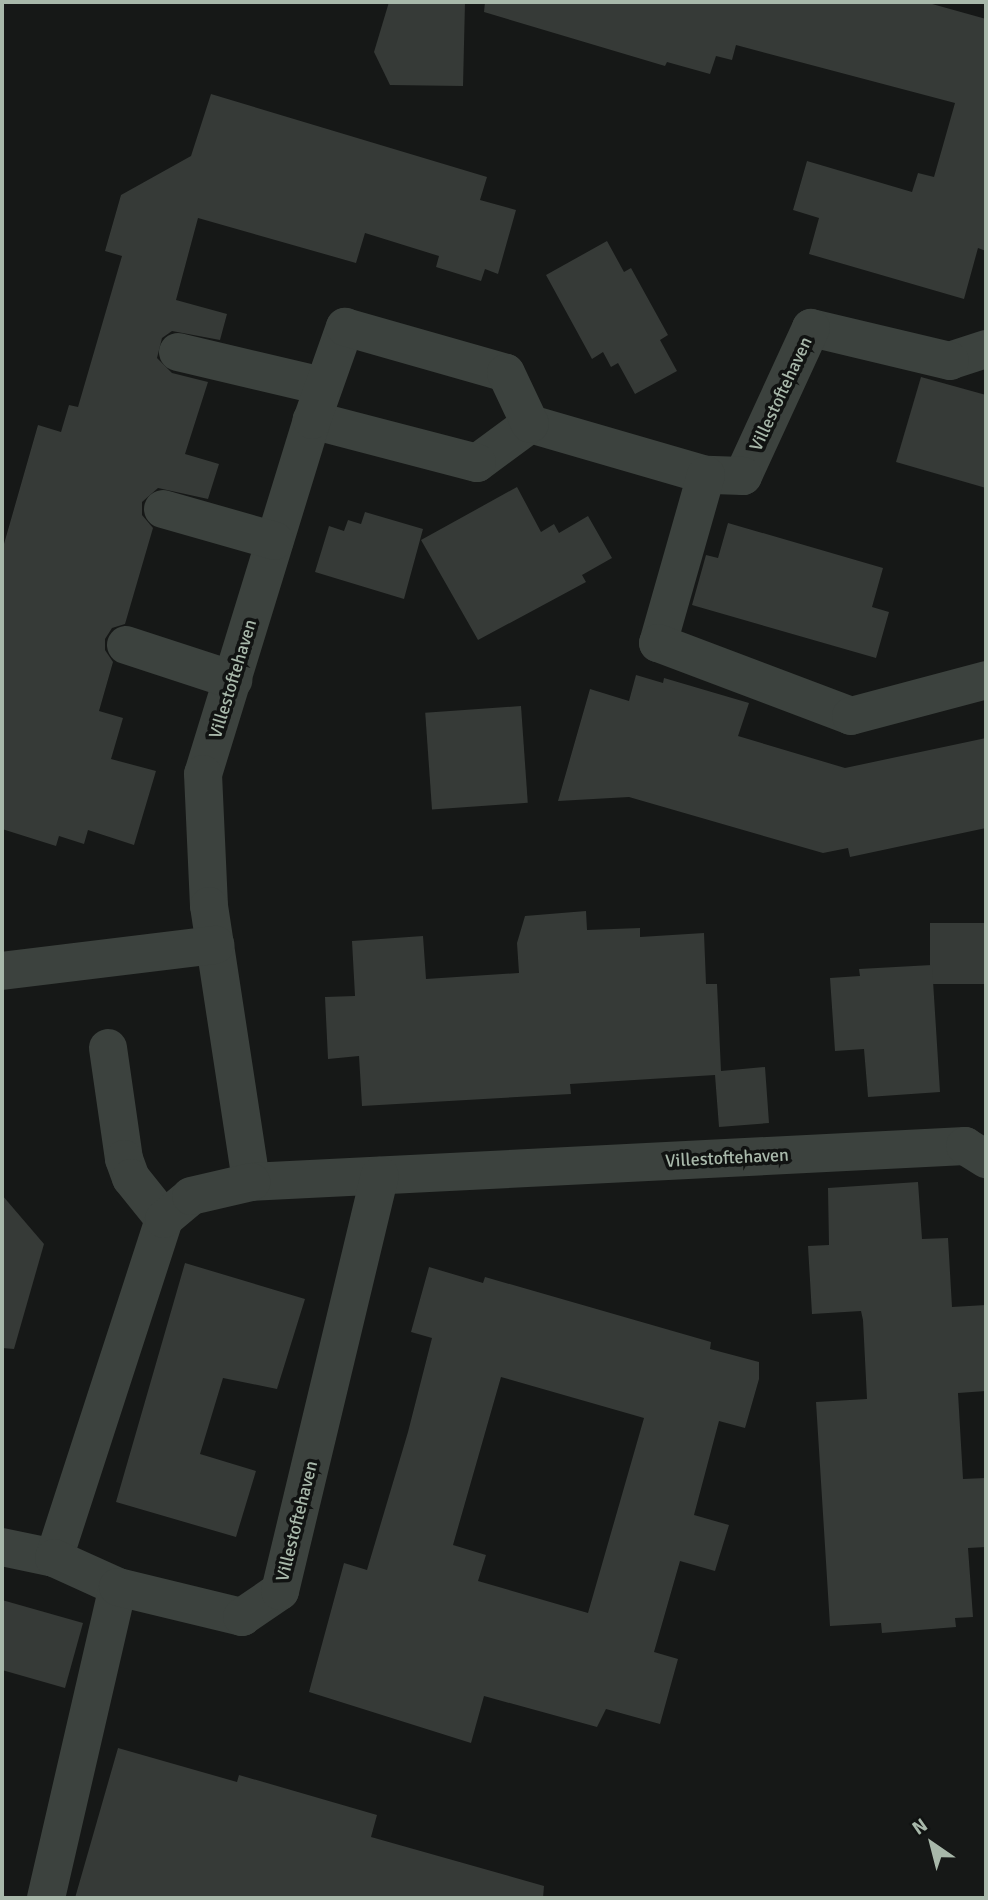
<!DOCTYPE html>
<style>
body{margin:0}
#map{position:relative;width:988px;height:1900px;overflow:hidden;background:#161817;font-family:Signika,sans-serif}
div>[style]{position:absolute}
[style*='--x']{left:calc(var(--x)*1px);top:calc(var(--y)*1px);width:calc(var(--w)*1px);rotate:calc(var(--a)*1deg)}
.building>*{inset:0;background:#363a37;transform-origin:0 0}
.minor>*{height:38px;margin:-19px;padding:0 19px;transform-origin:19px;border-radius:19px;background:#3c423e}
span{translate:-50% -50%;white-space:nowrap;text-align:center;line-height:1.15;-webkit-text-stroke:7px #111312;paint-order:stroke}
.street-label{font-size:18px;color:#a8b8aa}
.frame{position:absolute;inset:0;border:4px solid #a8b8aa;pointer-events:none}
.north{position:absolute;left:897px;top:1809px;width:70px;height:70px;-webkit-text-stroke:5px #111312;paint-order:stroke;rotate:325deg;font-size:19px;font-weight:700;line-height:28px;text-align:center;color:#a8b8aa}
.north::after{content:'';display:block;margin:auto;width:24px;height:32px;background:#a8b8aa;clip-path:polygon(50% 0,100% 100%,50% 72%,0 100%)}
</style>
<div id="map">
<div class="building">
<div style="clip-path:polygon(389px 2px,465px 2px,463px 86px,390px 85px,374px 52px)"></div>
<div style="clip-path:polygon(485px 2px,925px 2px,986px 19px,986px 251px,978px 248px,964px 299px,809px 254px,819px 218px,793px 210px,807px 161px,912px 192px,918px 173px,934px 177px,955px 103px,736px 45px,732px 60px,716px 56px,710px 74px,667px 62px,665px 66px,484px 12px)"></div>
<div style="clip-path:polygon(211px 94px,487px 177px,480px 200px,516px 210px,498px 274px,485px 269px,481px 281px,436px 267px,439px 256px,365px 233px,356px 263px,198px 218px,176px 300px,227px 314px,220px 340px,172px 331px,162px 338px,157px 358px,172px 373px,208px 382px,185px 454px,219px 464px,208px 499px,158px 488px,142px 502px,142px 515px,153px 528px,125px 624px,112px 628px,105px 639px,105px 650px,113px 662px,99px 711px,123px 718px,111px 759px,156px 771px,134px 845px,88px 830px,84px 844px,59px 836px,56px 846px,2px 829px,2px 551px,38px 425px,61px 432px,69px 405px,78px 407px,122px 256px,105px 251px,121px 195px,191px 156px)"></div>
<div style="clip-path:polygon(607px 241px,624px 272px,631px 268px,668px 335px,660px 340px,677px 371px,635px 394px,618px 363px,611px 367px,603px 352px,592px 359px,546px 275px)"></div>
<div style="clip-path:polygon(921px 377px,986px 395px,986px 488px,896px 462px)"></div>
<div style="clip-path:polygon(517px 487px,541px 532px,554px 524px,559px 533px,588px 516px,612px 558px,582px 575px,586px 582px,478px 640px,421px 540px)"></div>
<div style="clip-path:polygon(365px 512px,423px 529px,404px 599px,315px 572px,329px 526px,344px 531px,348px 520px,361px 524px)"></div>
<div style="clip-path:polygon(728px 523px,883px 568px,872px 607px,889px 612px,876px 658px,692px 605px,706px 555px,718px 558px)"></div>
<div style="clip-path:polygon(636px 675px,663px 683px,664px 678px,749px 703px,738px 736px,845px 768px,986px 738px,986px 828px,850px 857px,848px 848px,823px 853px,629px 797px,558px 801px,590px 689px,629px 701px)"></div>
<div style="left:521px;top:706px;width:97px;height:96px;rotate:86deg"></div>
<div style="clip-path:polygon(586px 911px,587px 930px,640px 928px,640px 937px,704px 933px,706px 984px,717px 984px,721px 1071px,765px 1067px,769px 1123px,719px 1127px,715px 1075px,570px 1084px,571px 1094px,362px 1106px,359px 1056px,328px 1059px,325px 997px,355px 996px,352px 941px,423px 936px,426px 979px,519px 973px,517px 943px,525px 916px)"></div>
<div style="left:986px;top:923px;width:61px;height:56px;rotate:90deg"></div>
<div style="clip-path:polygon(932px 965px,940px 1092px,868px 1097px,864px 1049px,835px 1051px,830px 978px,860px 976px,859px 969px)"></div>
<div style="clip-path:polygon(918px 1182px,922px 1239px,948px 1238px,952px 1307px,986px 1305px,986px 1391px,958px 1393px,963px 1479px,986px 1478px,986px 1547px,968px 1548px,973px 1617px,955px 1618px,956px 1627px,882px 1633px,881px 1623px,830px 1626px,816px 1402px,867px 1399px,863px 1320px,861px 1311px,812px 1314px,808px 1246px,829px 1245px,828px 1188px)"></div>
<div style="clip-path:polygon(2px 1195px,44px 1244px,14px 1349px,2px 1348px)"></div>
<div style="clip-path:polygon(185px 1263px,305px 1299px,277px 1389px,223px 1378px,200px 1454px,256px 1471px,236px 1537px,116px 1502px)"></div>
<div style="clip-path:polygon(evenodd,429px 1267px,483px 1283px,485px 1277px,711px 1342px,710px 1349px,759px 1362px,759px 1379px,745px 1428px,719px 1421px,694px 1515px,729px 1525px,715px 1571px,680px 1561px,654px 1652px,678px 1659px,660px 1724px,606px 1709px,597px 1727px,484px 1696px,471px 1743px,309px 1692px,344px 1563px,367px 1570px,408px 1432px,432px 1338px,411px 1332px,429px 1267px,501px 1377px,644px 1418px,588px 1613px,478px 1581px,486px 1555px,453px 1545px,501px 1377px)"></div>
<div style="clip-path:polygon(2px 1600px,83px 1623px,65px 1688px,2px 1670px)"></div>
<div style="clip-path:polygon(118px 1748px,237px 1782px,239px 1775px,377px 1815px,371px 1837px,544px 1886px,543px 1898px,75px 1898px)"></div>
</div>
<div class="minor">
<div style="--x:986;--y:349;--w:38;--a:162"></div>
<div style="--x:950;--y:361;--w:143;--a:-166.6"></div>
<div style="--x:811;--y:328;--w:163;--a:114.7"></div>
<div style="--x:743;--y:476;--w:37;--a:-178"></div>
<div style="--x:706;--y:475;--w:183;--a:-163.8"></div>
<div style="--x:530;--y:424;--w:66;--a:143.7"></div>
<div style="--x:477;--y:463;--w:171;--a:-165.4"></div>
<div style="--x:312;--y:420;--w:370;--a:107.1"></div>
<div style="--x:203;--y:774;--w:132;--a:87.4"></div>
<div style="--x:209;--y:906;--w:279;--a:81.3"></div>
<div style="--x:251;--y:1182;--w:715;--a:-2.89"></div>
<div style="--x:965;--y:1146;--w:25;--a:32"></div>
<div style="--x:178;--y:352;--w:148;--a:13.3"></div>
<div style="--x:312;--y:420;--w:99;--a:-70.5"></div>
<div style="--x:345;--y:327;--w:167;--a:15.9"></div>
<div style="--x:506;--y:373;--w:56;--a:64.8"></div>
<div style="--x:706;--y:475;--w:175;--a:105.9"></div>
<div style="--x:658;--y:643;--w:206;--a:20.7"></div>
<div style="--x:851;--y:716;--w:140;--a:-14.9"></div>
<div style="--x:163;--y:509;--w:116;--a:15.9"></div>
<div style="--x:126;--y:645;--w:113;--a:18.1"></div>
<div style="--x:2;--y:971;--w:215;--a:-7"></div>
<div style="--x:108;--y:1048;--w:112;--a:81.8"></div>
<div style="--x:124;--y:1159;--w:20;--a:70"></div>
<div style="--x:131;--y:1178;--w:53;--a:51.2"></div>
<div style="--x:2;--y:1547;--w:53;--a:11.9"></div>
<div style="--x:54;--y:1558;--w:356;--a:-72"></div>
<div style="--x:164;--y:1219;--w:35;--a:-40"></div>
<div style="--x:191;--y:1196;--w:62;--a:-13.1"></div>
<div style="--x:54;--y:1558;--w:70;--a:24.4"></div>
<div style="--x:46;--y:1898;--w:319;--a:-77"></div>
<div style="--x:118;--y:1587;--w:128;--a:13.6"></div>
<div style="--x:242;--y:1617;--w:46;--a:-34.4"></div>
<div style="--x:280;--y:1591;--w:427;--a:-76.5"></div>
</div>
<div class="street-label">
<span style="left:781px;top:394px;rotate:-65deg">Villestoftehaven</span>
<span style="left:233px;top:679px;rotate:-73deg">Villestoftehaven</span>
<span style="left:727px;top:1158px;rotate:-3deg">Villestoftehaven</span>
<span style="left:297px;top:1521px;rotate:-76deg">Villestoftehaven</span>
</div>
<div class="frame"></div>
<div class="north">N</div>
</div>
